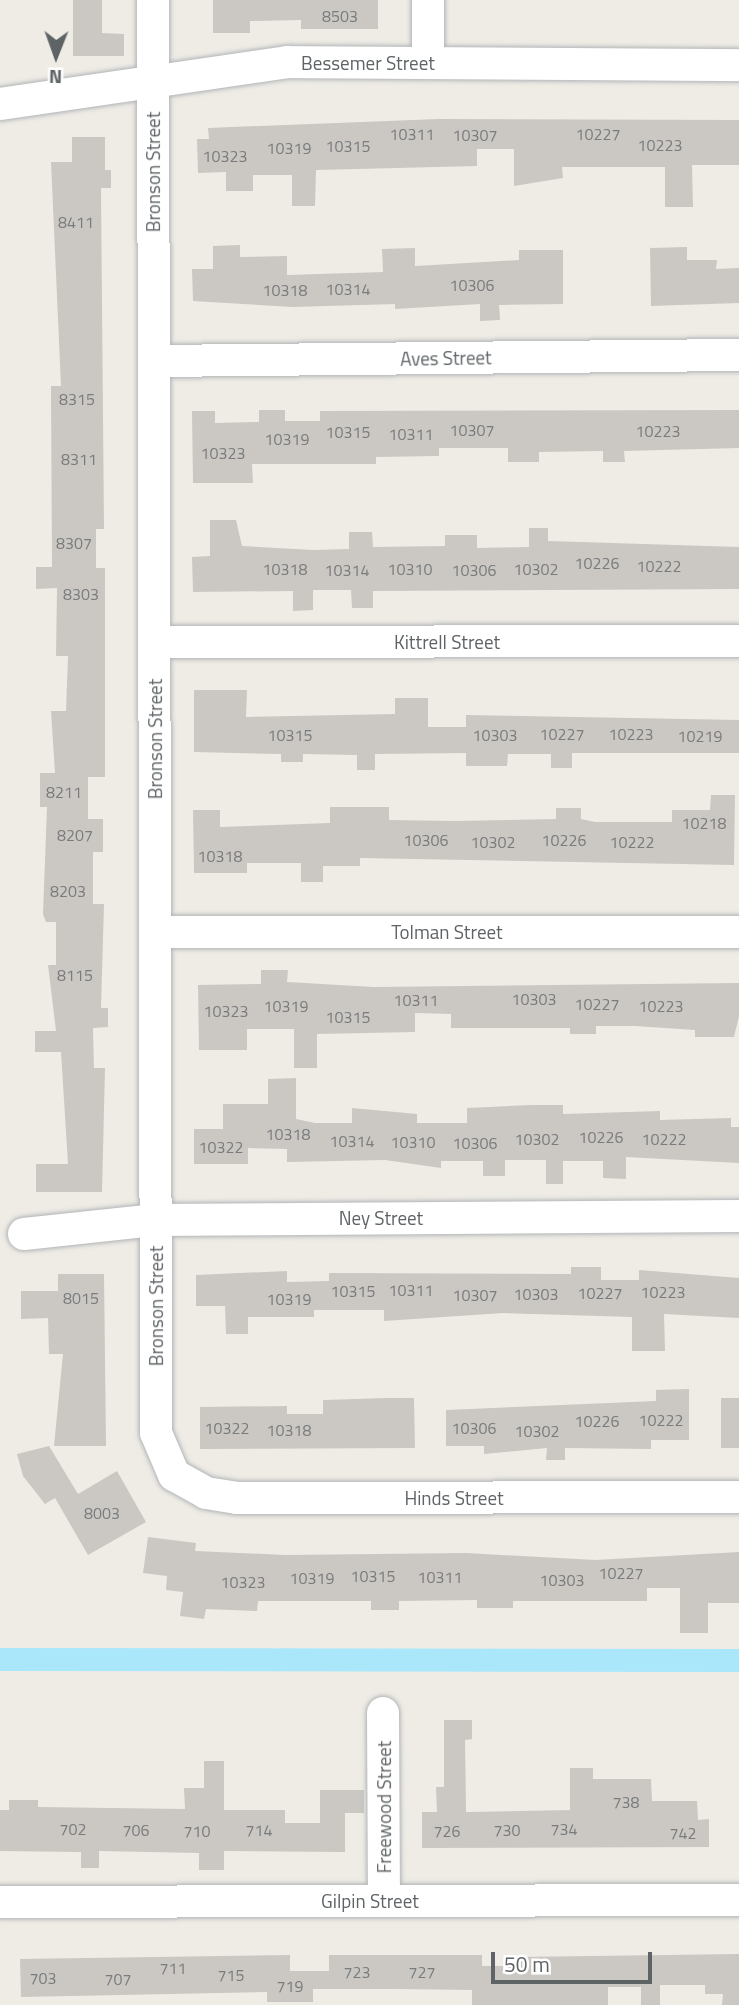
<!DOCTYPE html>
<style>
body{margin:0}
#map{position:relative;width:739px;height:2005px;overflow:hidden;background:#efece6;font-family:"Titillium Web",sans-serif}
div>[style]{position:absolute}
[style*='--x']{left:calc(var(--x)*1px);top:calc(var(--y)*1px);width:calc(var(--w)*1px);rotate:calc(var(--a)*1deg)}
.canal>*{height:23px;margin:-11.5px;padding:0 11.5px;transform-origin:11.5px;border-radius:11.5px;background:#aae7fb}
.building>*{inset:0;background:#cbc7c3;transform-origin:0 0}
.roads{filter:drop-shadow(0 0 2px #b1b5b8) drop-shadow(0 0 2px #b1b5b8)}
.minor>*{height:32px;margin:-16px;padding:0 16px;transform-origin:16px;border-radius:16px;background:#fff}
span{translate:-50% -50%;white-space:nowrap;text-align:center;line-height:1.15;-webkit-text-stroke:6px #fff;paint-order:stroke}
.number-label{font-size:16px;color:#797c7d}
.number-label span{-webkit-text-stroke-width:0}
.street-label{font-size:19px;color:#5e6366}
.north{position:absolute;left:21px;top:21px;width:70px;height:70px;-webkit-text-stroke:5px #fff;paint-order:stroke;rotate:181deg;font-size:19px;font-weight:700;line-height:28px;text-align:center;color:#5e6366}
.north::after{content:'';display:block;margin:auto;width:24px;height:32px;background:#5e6366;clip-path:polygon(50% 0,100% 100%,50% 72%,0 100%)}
.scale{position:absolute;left:491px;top:1952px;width:161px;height:32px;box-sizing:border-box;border:4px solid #5e6366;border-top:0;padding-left:9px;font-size:21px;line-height:24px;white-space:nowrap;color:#5e6366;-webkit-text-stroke:5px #fff;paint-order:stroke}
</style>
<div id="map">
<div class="canal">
<div style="--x:0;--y:1659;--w:739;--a:0.08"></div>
</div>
<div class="building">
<div style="clip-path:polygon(73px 0,102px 0,102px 33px,124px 34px,124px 56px,73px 56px)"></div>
<div style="clip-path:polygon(213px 0,378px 0,378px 29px,301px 29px,301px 20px,250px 21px,250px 33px,213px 33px)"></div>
<div style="clip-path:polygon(438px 119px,739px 120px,739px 165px,692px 165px,693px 207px,665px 207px,665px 167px,562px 167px,563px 178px,514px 186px,514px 149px,477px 149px,477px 166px,316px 170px,315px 206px,292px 206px,292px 175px,253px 175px,253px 191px,226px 191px,226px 172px,198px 173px,197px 139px,209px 139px,208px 128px)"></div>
<div style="clip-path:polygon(72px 137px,105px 137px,105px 170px,111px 170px,111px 188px,101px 188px,104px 529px,96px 529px,96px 568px,105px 568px,105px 777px,88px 777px,88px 819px,103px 819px,103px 852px,93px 852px,93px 904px,104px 904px,101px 1008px,108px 1008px,108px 1027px,93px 1028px,94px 1068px,105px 1068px,102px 1192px,36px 1192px,36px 1164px,68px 1164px,61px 1052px,35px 1052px,35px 1031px,56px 1031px,48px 965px,56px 965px,56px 922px,46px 922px,43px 914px,47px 807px,40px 807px,40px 773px,55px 773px,51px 711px,66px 711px,68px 656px,56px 656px,57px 588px,36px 589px,36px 567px,52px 567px,51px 386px,61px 386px,51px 162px,72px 162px)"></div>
<div style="clip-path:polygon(240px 245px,240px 257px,287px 256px,287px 275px,383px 272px,382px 249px,415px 248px,415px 266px,519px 260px,519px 250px,563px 250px,563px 304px,499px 305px,500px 320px,480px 321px,480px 304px,395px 309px,395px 304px,293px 307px,193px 301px,192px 269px,213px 269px,213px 246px)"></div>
<div style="clip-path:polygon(687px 247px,687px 260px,717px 260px,716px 269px,739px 268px,739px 303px,651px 306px,650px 248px)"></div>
<div style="clip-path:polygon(259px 410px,285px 410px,285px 421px,320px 421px,320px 411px,739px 410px,739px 448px,624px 451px,625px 462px,603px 462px,603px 451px,539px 452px,539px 462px,508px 462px,508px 448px,439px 448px,439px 456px,376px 457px,376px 464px,252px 464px,253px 483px,193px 483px,192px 411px,215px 411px,215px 423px,259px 422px)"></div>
<div style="clip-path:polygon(210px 520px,236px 520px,242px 546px,313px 550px,349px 549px,349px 532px,372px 532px,373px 547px,445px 546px,445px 535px,477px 535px,477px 548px,529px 547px,529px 528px,548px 528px,548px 541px,739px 547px,739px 589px,373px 591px,373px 608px,352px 608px,351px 590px,313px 590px,313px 610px,293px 611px,293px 591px,193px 592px,192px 557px,210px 556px)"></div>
<div style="clip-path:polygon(194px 690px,247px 690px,246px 717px,395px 714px,395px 698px,428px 698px,428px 727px,466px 727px,466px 715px,739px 720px,739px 753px,572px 753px,572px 768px,551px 768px,551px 754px,508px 754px,507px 766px,466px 766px,466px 753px,375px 754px,375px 770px,357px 770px,357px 755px,303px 754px,303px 762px,281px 762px,281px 754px,194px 752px)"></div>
<div style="clip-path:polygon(711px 795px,735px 795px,734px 865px,360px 858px,360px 866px,323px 866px,323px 882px,301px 882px,301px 863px,247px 863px,247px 873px,194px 873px,193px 810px,220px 810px,220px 827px,330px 823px,330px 807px,389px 807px,389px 820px,455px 821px,556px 819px,556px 808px,581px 808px,581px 819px,595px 822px,672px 822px,672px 810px,710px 810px)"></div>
<div style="clip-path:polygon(261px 970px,288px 970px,287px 982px,374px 987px,739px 983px,739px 1016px,734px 1037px,695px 1037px,695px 1030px,635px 1026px,596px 1026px,596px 1034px,570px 1034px,570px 1028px,451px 1028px,451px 1014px,415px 1013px,415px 1032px,317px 1034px,317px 1068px,294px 1068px,294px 1029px,247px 1029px,247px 1050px,199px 1050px,198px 985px,261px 984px)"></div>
<div style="clip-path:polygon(296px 1078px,296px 1119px,315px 1123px,352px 1123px,352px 1108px,417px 1114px,417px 1123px,467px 1123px,467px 1108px,531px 1105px,563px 1105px,563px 1114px,660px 1111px,660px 1120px,731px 1118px,731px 1127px,739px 1127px,739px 1163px,626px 1157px,626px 1179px,603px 1178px,603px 1161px,563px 1161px,563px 1184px,546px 1184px,546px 1160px,505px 1160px,505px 1176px,483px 1176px,483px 1161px,441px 1161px,441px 1168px,385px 1160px,287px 1162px,287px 1149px,248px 1148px,248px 1164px,194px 1164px,194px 1129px,223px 1129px,223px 1104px,268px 1104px,268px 1079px)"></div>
<div style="clip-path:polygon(571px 1267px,601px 1267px,601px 1280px,639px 1280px,639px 1270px,739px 1278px,739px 1318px,664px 1314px,665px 1351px,632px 1351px,632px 1317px,503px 1313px,384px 1321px,384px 1310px,314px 1310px,314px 1317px,248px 1317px,248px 1334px,226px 1334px,225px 1306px,196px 1306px,196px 1275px,287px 1271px,287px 1282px,329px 1281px,329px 1273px,571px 1274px)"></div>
<div style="clip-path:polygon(58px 1274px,104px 1274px,106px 1446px,54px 1446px,63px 1354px,49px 1354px,48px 1318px,21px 1319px,21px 1291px,58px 1291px)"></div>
<div style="clip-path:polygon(689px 1389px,689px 1440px,651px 1440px,651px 1449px,565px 1448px,565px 1460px,546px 1460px,547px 1448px,484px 1454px,484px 1446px,446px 1446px,446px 1410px,656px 1401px,656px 1390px)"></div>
<div style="clip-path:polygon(388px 1398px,414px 1398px,415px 1448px,200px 1449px,200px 1407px,287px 1406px,287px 1414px,323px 1414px,323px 1400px)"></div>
<div style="left:721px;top:1398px;width:18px;height:50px"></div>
<div style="clip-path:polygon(49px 1446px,78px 1494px,117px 1471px,146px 1522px,88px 1555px,55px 1498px,45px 1504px,23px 1476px,17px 1454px)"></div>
<div style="clip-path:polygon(148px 1537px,196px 1543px,195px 1551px,285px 1555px,466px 1553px,595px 1560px,739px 1552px,739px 1603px,708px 1603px,708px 1633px,680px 1633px,680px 1588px,647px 1588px,647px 1601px,513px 1601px,513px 1608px,477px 1608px,477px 1600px,399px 1601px,399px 1610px,371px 1610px,371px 1601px,258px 1601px,257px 1611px,206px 1609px,204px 1619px,180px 1616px,183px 1592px,166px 1590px,167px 1576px,143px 1573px)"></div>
<div style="clip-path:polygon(444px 1720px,472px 1720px,472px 1739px,465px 1740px,466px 1812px,570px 1810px,570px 1768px,593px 1768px,593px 1779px,651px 1779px,652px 1801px,697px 1801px,698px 1820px,709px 1819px,709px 1847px,422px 1848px,422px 1812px,437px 1812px,436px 1787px,444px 1787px)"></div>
<div style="clip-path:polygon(204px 1761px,224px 1761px,224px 1810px,285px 1810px,285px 1823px,320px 1823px,320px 1790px,364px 1790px,364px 1813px,345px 1813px,345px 1852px,224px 1851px,224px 1870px,199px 1870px,199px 1853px,99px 1851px,99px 1868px,81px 1868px,81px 1852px,0 1851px,0 1810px,9px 1810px,9px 1800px,38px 1800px,38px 1807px,185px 1809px,184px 1788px,204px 1788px)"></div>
<div style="clip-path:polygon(739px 1954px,739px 2005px,722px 2005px,723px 1994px,705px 1994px,705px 1985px,660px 1985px,660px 2005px,641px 2005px,641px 1987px,608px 1987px,608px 2005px,472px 2005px,472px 1990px,396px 1989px,313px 1989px,313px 2002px,267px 2002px,267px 1992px,21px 1997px,20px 1959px,290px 1955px,290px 1971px,329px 1971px,329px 1955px,482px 1955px,482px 1966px,517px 1966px,517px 1957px)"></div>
</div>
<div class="roads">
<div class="minor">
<div style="--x:153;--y:0;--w:1433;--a:89.88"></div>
<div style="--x:156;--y:1433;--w:46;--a:66.8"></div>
<div style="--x:174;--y:1475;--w:37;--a:29"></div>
<div style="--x:206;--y:1493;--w:31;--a:9"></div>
<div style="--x:237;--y:1498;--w:502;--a:-0.11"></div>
<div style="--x:428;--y:63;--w:63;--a:-90"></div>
<div style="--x:0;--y:104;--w:290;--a:-8.3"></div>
<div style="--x:287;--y:62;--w:452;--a:0.4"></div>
<div style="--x:154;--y:361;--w:585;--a:-0.59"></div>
<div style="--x:154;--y:642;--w:585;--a:-0.1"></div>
<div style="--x:155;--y:932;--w:584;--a:0"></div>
<div style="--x:24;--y:1234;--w:133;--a:-6.1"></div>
<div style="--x:156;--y:1220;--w:583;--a:-0.39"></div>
<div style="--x:383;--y:1713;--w:188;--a:89.7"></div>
<div style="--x:0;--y:1902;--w:739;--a:-0.16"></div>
</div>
</div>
<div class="number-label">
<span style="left:340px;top:16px">8503</span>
<span style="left:412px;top:134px">10311</span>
<span style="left:598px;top:134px">10227</span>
<span style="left:475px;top:135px">10307</span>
<span style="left:660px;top:145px">10223</span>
<span style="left:348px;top:146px">10315</span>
<span style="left:289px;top:148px">10319</span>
<span style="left:225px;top:156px">10323</span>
<span style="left:76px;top:222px">8411</span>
<span style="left:472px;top:285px">10306</span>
<span style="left:348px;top:289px">10314</span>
<span style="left:285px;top:290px">10318</span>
<span style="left:77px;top:399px">8315</span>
<span style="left:472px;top:430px">10307</span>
<span style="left:658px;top:431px">10223</span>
<span style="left:348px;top:432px">10315</span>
<span style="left:411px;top:434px">10311</span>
<span style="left:287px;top:439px">10319</span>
<span style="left:223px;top:453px">10323</span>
<span style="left:79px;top:459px">8311</span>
<span style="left:74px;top:543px">8307</span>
<span style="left:597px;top:563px">10226</span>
<span style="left:659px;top:566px">10222</span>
<span style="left:285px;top:569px">10318</span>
<span style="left:410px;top:569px">10310</span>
<span style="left:536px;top:569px">10302</span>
<span style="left:347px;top:570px">10314</span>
<span style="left:474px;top:570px">10306</span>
<span style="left:81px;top:594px">8303</span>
<span style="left:562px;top:734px">10227</span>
<span style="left:631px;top:734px">10223</span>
<span style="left:290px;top:735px">10315</span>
<span style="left:495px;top:735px">10303</span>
<span style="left:700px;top:736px">10219</span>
<span style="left:64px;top:792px">8211</span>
<span style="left:704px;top:823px">10218</span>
<span style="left:75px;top:835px">8207</span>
<span style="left:426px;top:840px">10306</span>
<span style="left:564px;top:840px">10226</span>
<span style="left:493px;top:842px">10302</span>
<span style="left:632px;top:842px">10222</span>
<span style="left:220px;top:856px">10318</span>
<span style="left:68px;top:891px">8203</span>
<span style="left:75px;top:975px">8115</span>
<span style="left:534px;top:999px">10303</span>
<span style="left:416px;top:1000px">10311</span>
<span style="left:597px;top:1004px">10227</span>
<span style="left:286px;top:1006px">10319</span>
<span style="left:661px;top:1006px">10223</span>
<span style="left:226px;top:1011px">10323</span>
<span style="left:348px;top:1017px">10315</span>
<span style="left:288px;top:1134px">10318</span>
<span style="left:601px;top:1137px">10226</span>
<span style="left:537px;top:1139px">10302</span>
<span style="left:664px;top:1139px">10222</span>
<span style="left:352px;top:1141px">10314</span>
<span style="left:413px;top:1142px">10310</span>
<span style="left:475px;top:1143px">10306</span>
<span style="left:221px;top:1147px">10322</span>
<span style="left:411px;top:1290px">10311</span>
<span style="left:353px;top:1291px">10315</span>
<span style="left:663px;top:1292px">10223</span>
<span style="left:600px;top:1293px">10227</span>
<span style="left:536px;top:1294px">10303</span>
<span style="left:475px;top:1295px">10307</span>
<span style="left:81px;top:1298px">8015</span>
<span style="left:289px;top:1299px">10319</span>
<span style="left:661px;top:1420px">10222</span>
<span style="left:597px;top:1421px">10226</span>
<span style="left:227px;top:1428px">10322</span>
<span style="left:474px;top:1428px">10306</span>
<span style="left:289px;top:1430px">10318</span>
<span style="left:537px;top:1431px">10302</span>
<span style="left:102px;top:1513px">8003</span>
<span style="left:621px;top:1573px">10227</span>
<span style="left:373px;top:1576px">10315</span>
<span style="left:440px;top:1577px">10311</span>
<span style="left:312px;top:1578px">10319</span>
<span style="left:562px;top:1580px">10303</span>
<span style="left:243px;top:1582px">10323</span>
<span style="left:626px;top:1802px">738</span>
<span style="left:73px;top:1829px">702</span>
<span style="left:564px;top:1829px">734</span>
<span style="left:136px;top:1830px">706</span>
<span style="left:259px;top:1830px">714</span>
<span style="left:507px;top:1830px">730</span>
<span style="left:197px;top:1831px">710</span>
<span style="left:447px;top:1831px">726</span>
<span style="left:683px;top:1833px">742</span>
<span style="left:173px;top:1968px">711</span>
<span style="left:357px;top:1972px">723</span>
<span style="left:422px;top:1972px">727</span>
<span style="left:231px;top:1975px">715</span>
<span style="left:43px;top:1978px">703</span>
<span style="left:118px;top:1979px">707</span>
<span style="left:290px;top:1986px">719</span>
</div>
<div class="street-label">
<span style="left:368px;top:63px">Bessemer Street</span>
<span style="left:153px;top:172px;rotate:-90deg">Bronson Street</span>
<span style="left:446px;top:358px;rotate:-1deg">Aves Street</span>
<span style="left:447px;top:642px">Kittrell Street</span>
<span style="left:155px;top:739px;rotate:-90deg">Bronson Street</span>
<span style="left:447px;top:932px">Tolman Street</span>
<span style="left:381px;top:1218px">Ney Street</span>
<span style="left:156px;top:1306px;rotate:-90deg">Bronson Street</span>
<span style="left:454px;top:1498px">Hinds Street</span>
<span style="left:384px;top:1807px;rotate:-90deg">Freewood Street</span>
<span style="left:370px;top:1901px">Gilpin Street</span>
</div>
<div class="north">N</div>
<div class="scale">50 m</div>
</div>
